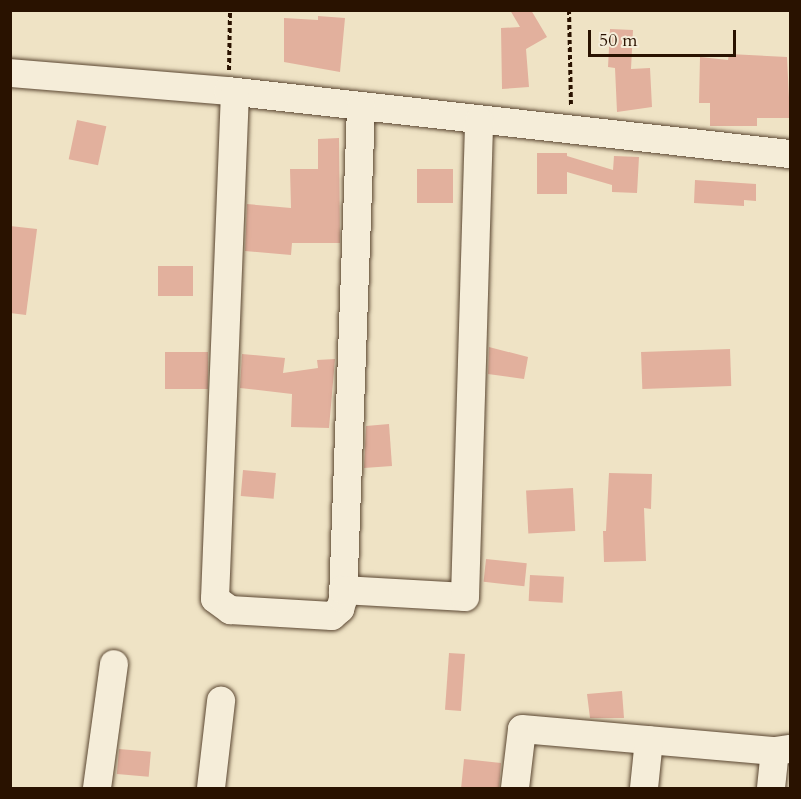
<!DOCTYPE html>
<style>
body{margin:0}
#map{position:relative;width:801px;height:799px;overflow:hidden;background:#efe3c5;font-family:Cardo,serif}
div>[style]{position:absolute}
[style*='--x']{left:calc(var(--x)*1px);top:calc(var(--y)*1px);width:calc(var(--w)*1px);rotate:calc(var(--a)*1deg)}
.building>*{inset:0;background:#e2b09d;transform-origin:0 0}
.path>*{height:4px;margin-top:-2px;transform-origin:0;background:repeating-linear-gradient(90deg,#291200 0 4.5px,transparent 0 7.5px)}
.roads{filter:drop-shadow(0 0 2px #5a4631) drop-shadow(0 0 2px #5a4631)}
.minor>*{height:28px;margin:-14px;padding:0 14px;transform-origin:14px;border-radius:14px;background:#f5edd9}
span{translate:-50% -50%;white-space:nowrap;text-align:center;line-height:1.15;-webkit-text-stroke:5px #f5edd9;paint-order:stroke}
.frame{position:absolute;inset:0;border:12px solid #291200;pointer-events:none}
.scale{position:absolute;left:588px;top:30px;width:148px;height:27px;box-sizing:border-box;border:3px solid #291200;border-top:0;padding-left:8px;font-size:18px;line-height:21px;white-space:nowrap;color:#291200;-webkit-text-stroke:4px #f5edd9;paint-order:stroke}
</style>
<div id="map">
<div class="building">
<div style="clip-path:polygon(510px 10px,531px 10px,547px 37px,526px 49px,529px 87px,502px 89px,501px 28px,520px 27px)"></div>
<div style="clip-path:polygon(318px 16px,345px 18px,340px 72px,284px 62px,284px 18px,318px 20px)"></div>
<div style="clip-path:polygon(610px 29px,633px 30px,631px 69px,650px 68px,652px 107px,617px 112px,615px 68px,608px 67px)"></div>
<div style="clip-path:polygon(729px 54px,787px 57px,790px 118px,757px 118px,757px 126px,710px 126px,710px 103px,699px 103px,700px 57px,728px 60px)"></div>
<div style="left:77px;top:120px;width:30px;height:40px;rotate:12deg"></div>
<div style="clip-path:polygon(339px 138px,340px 243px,292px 243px,291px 255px,245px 251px,247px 204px,291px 208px,290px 169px,318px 169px,318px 139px)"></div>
<div style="clip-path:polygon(537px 153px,567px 153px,567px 156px,613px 170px,614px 156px,639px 157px,637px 193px,612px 192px,612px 185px,567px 172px,567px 194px,537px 194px)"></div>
<div style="left:417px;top:169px;width:36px;height:34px"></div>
<div style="clip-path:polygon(695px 180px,756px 184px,756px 201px,744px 200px,744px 206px,694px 203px)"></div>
<div style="clip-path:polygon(10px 226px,37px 229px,26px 315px,10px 313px)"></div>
<div style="left:158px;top:266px;width:35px;height:30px"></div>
<div style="clip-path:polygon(489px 347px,528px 357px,524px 379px,488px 374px)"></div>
<div style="left:730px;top:349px;width:37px;height:89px;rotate:88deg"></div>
<div style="left:165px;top:352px;width:43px;height:37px"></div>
<div style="clip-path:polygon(242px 354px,285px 358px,283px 373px,318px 368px,317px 360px,335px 359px,329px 428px,291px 427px,292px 394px,240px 388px)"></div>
<div style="clip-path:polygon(389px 424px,392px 466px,364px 468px,366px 426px)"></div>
<div style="left:243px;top:470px;width:33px;height:26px;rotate:5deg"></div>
<div style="clip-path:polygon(609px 473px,652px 474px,651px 509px,644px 508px,646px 561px,604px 562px,603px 531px,606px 531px)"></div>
<div style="left:573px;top:488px;width:43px;height:47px;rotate:87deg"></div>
<div style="left:486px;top:559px;width:41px;height:23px;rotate:6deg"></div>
<div style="left:530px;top:575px;width:34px;height:26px;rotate:3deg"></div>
<div style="left:449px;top:653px;width:16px;height:57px;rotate:4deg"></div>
<div style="clip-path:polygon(622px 691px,624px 718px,590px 718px,587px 694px)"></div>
<div style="left:119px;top:749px;width:32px;height:25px;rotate:5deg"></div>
<div style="clip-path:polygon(464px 759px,501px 763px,499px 789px,461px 789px)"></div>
</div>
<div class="path">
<div style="--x:569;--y:10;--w:96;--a:88.8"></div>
<div style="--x:229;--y:70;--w:60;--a:-89"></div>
</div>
<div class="roads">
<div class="minor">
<div style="--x:10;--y:73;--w:219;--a:4.7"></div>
<div style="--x:228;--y:91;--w:566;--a:6.4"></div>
<div style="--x:235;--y:92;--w:507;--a:92.26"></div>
<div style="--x:215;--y:599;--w:19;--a:36"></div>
<div style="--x:230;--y:610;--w:102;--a:3.4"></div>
<div style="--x:332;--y:616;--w:11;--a:-41"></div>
<div style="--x:340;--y:609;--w:10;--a:-73"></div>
<div style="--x:343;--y:599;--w:492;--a:-87.9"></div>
<div style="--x:343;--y:590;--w:122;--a:3.3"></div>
<div style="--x:465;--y:597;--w:476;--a:-88.3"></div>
<div style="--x:97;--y:788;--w:125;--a:-82.2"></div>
<div style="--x:211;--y:788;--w:88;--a:-83.4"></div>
<div style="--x:515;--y:788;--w:59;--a:-83.2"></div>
<div style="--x:522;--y:729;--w:254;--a:5"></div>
<div style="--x:775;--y:751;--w:15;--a:-8"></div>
<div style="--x:644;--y:788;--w:48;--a:-84.1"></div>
<div style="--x:771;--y:788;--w:37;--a:-84"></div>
</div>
</div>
<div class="frame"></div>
<div class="scale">50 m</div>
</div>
